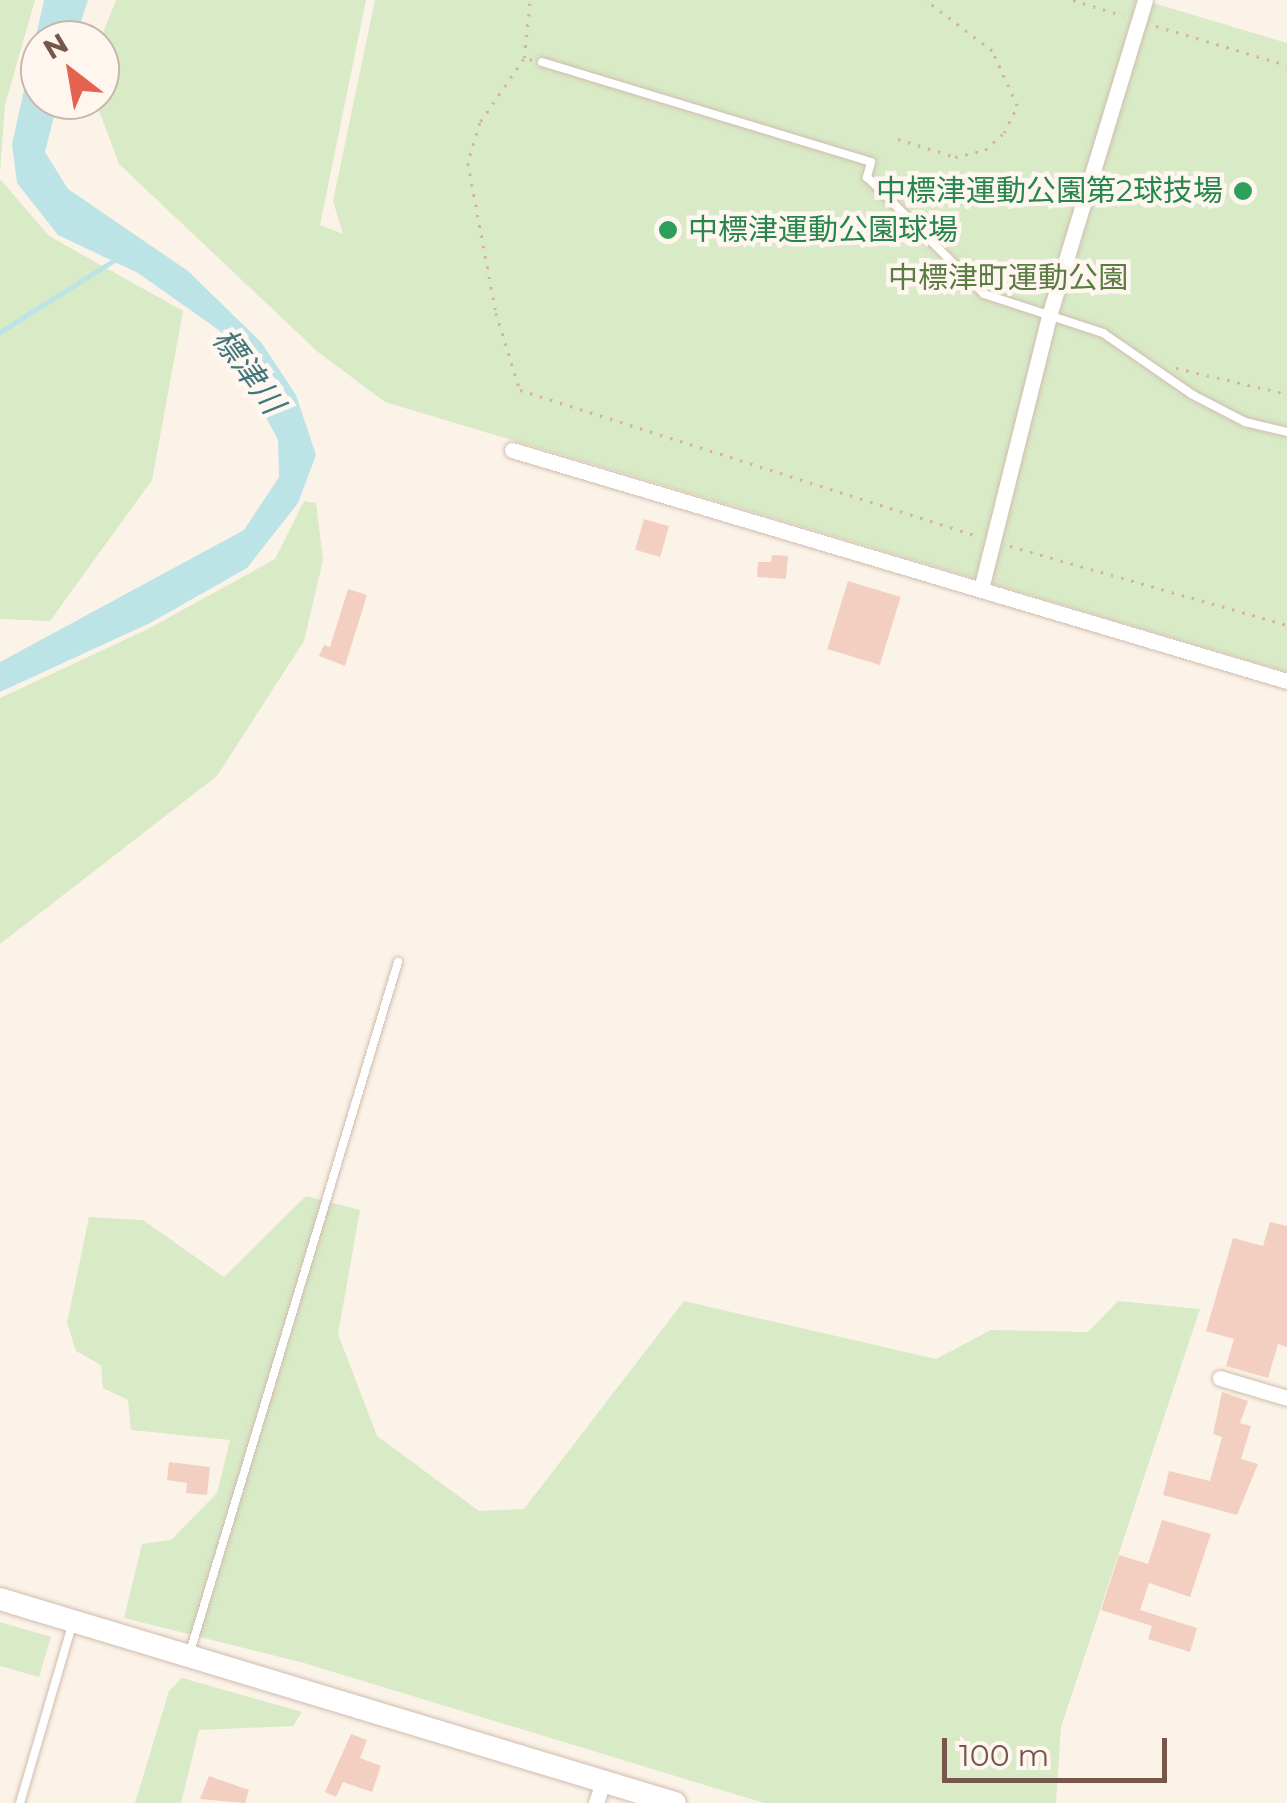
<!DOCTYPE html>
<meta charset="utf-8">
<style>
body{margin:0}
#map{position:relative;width:1287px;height:1803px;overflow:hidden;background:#fcf3e8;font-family:Montserrat,"Noto Sans JP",sans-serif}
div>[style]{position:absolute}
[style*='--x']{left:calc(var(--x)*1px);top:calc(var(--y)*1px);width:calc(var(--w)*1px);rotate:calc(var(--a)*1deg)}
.green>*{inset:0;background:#d8eac6}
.water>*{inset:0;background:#bce4e6}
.stream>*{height:5px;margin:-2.5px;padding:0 2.5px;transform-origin:2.5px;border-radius:2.5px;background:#bce4e6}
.building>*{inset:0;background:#f2cfc0;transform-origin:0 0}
.path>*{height:2.5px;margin-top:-1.25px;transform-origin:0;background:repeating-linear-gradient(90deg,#d7b2a2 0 2.5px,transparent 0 10.5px)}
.roads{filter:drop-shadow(0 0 2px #d1bcb0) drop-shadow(0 0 2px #d1bcb0)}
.lane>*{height:8px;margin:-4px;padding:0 4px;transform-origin:4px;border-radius:4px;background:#fff}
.street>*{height:15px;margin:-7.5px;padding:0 7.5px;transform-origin:7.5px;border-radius:7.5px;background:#fff}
.secondary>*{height:22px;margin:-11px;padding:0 11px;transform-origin:11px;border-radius:11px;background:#fff}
.dots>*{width:28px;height:28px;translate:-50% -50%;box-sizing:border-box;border:5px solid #fff7ef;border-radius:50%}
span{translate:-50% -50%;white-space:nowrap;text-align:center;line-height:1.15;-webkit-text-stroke:9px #fff7ef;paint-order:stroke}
.leisure-label{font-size:30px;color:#27864d}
.right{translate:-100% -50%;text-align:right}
.left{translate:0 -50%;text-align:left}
.park-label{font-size:30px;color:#5a7c43}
.water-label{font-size:32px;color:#3f777c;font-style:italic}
.north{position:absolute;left:20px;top:20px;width:100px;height:100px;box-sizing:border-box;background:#fff7ef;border:2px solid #c9b7ae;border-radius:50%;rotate:329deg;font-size:28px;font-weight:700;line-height:40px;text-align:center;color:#77574c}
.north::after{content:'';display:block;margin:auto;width:35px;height:45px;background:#e5624f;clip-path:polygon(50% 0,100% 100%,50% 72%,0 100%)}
.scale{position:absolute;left:942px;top:1738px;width:225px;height:45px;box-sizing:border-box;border:5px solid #77574c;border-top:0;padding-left:12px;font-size:30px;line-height:35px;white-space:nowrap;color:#77574c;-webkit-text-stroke:8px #fff7ef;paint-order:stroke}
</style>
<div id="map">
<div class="green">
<div style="clip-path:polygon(0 0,35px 0,5px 105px,0 172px)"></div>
<div style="clip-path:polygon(116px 0,366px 0,320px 225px,343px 234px,333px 201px,375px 0,1143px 0,1287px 43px,1287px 672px,385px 402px,318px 352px,119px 164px,95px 100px,100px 100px,100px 40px)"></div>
<div style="clip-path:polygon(0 179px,49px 236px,183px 311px,152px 480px,50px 621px,0 619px)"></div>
<div style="clip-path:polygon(304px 501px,316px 503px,323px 560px,304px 641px,217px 776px,0 944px,0 698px,148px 629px,275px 559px)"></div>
<div style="clip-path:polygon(306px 1196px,360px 1210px,338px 1334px,377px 1436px,479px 1511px,524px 1509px,684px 1301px,936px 1359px,991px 1330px,1088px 1332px,1118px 1301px,1200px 1309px,1061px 1727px,1056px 1803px,764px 1803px,304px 1663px,124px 1618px,142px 1544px,171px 1540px,217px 1493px,230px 1440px,131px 1430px,128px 1400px,103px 1388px,101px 1365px,76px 1351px,67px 1323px,89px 1217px,143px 1220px,224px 1277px)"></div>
<div style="clip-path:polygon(0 1622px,51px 1637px,39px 1677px,0 1666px)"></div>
<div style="clip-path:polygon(182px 1678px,302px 1712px,293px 1726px,199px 1730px,181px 1803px,135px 1803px,169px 1691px)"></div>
</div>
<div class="water">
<div style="clip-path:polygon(44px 0,88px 0,75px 40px,40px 40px,40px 100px,58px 100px,45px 152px,68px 189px,188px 271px,261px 342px,296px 395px,316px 455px,298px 503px,247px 568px,150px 623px,0 692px,0 662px,244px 530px,279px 477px,278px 440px,220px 331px,138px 273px,58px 235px,17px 183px,12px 144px)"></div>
</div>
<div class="stream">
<div style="--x:0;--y:332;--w:137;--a:-32.2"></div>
</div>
<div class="building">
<div style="left:644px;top:519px;width:26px;height:32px;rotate:16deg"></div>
<div style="clip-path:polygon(772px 555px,788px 556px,786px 579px,757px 577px,758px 562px,771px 562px)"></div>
<div style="left:848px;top:581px;width:55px;height:71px;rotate:17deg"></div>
<div style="clip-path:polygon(348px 589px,367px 595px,345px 666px,319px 656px,324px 645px,330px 647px)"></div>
<div style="clip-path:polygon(1270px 1222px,1287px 1226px,1287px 1347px,1278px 1344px,1268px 1378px,1226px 1366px,1234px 1339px,1206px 1331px,1233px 1238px,1263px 1246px)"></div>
<div style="clip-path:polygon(1222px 1392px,1248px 1401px,1240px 1423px,1251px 1426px,1241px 1459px,1258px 1464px,1237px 1515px,1163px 1495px,1169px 1471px,1210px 1481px,1222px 1437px,1213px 1434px)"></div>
<div style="clip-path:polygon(169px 1462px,210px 1467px,207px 1495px,186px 1493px,187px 1483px,167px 1480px)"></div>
<div style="clip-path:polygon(1162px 1520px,1211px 1534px,1190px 1597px,1149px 1583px,1140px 1610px,1197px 1628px,1190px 1652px,1148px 1639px,1152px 1626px,1101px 1610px,1119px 1555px,1148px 1564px)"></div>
<div style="clip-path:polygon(351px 1734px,367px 1740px,360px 1758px,381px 1766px,372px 1792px,343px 1782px,336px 1797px,325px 1792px)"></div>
<div style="clip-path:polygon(209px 1776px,249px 1790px,245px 1803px,200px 1799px)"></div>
</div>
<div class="path">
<div style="--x:1073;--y:0;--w:53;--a:17.4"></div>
<div style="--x:1156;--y:26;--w:137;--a:16.6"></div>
<div style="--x:524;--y:58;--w:58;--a:-84.1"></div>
<div style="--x:532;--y:60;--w:8;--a:-173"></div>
<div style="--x:524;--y:59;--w:78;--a:124.5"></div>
<div style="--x:480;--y:123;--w:42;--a:106.7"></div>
<div style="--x:468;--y:163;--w:153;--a:79.4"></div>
<div style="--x:496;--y:313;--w:81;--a:72.7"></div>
<div style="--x:520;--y:390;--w:481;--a:17.7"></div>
<div style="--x:898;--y:139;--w:60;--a:17.5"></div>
<div style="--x:955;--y:157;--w:31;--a:-13"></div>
<div style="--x:985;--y:150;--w:25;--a:-42"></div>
<div style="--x:1004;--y:133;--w:30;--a:-64"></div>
<div style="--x:1017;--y:106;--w:60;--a:-114.4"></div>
<div style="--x:992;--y:51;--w:84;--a:-142.7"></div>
<div style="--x:1176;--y:368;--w:114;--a:13.2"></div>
<div style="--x:1010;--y:546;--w:288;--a:15.9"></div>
</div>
<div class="roads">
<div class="lane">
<div style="--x:542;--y:62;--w:344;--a:16.9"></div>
<div style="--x:871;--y:162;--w:16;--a:105"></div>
<div style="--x:867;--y:177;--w:165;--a:45"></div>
<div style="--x:984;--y:294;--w:125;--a:18.1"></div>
<div style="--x:1103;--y:333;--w:109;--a:34.6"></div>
<div style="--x:1193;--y:395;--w:59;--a:27.4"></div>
<div style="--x:1245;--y:422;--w:43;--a:13.4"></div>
<div style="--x:190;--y:1652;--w:721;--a:-73.22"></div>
<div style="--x:20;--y:1803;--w:185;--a:-73.7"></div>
</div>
<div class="street">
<div style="--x:512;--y:450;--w:809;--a:16.6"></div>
<div style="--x:981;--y:589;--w:281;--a:-76"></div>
<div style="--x:1049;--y:316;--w:330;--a:-73.1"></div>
<div style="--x:1220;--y:1378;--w:70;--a:16.6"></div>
<div style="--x:596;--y:1803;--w:23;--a:-72"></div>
</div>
<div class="secondary">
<div style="--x:0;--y:1599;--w:705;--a:16.82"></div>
</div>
</div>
<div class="dots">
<div style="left:1243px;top:191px;background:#2e9e5b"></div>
<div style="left:668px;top:230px;background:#2e9e5b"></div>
</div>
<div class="leisure-label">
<span class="right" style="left:1223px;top:191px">中標津運動公園第2球技場</span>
<span class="left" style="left:688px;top:230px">中標津運動公園球場</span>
</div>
<div class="park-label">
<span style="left:1008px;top:278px">中標津町運動公園</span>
</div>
<div class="water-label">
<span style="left:248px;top:371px;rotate:54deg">標津川</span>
</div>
<div class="north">N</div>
<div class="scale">100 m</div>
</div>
